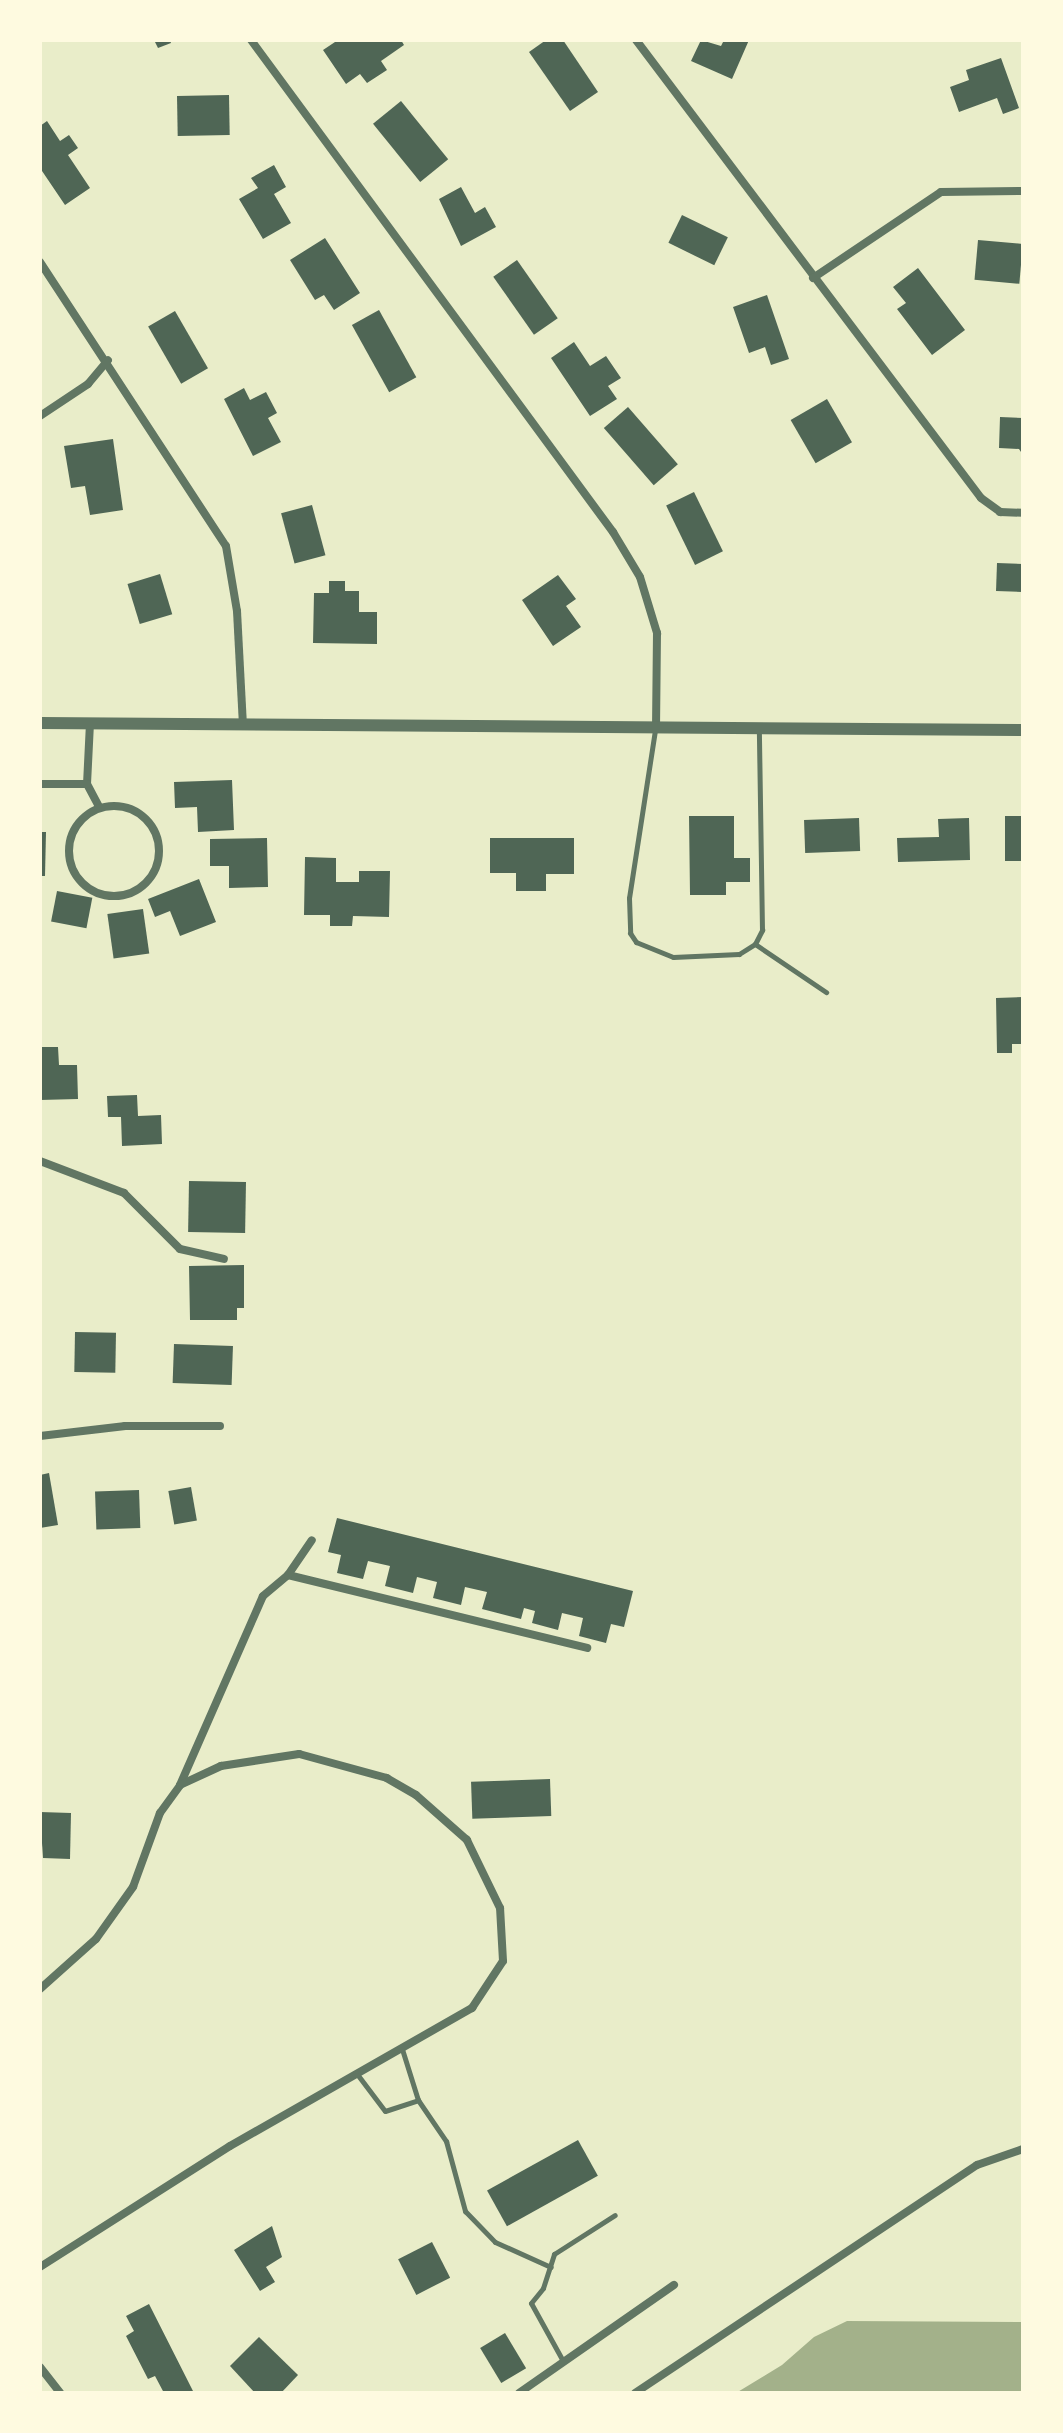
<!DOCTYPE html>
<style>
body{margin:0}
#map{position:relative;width:1063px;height:2433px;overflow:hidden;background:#e9edc9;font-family:"Noto Sans",sans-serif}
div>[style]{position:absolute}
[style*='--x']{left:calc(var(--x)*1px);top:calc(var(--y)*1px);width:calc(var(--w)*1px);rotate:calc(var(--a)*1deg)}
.water>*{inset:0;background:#a3b18a}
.building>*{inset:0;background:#4f6655;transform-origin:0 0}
.service>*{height:5px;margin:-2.5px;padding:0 2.5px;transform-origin:2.5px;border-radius:2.5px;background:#617663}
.minor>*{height:8px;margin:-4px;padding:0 4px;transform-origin:4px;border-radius:4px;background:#617663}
.minor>.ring{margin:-4px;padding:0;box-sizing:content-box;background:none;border:8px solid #617663;border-radius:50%}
.tertiary>*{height:12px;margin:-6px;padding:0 6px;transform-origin:6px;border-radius:6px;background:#617663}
span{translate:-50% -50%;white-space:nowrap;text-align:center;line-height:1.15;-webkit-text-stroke:7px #fefae0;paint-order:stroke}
.frame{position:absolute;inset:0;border:42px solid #fefae0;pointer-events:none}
</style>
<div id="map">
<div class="water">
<div style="clip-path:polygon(847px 2321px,1023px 2322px,1023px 2393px,736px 2393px,782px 2365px,814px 2337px)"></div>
</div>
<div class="building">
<div style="clip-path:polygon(154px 40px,170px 40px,171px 43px,158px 48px)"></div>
<div style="clip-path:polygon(338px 40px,401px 40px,404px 45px,381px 61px,387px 70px,367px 83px,360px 74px,346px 84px,323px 50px)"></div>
<div style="clip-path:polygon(546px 40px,563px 40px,598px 92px,570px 111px,529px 52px)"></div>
<div style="clip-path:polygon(701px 40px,721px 46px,724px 40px,749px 40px,732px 79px,691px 61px)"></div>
<div style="clip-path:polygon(1001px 58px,1019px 108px,1003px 114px,997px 98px,959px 112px,950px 87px,969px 80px,966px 70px)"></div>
<div style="left:229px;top:95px;width:40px;height:52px;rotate:89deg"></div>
<div style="left:401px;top:101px;width:75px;height:36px;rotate:51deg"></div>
<div style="clip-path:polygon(47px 121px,60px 141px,69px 135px,78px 148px,68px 155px,90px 188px,65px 205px,40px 168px,40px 126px)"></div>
<div style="clip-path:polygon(274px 165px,286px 187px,274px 194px,291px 223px,263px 239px,239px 199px,258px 188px,251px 178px)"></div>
<div style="clip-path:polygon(461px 187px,475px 213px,485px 207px,496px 227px,461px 246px,439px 199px)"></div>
<div style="left:682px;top:215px;width:51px;height:31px;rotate:26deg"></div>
<div style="clip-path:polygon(325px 238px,360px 293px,334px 310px,324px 295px,315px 300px,290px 260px)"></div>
<div style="left:978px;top:240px;width:45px;height:40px;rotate:5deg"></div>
<div style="left:517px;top:260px;width:71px;height:29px;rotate:55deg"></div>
<div style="clip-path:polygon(918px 268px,965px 330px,932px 355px,897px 309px,906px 303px,893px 287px)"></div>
<div style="clip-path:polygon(767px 295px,789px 359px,771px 365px,765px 347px,749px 353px,733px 307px)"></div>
<div style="left:379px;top:310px;width:77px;height:31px;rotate:61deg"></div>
<div style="left:175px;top:311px;width:66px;height:31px;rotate:60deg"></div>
<div style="clip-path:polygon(574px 342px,590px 366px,606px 356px,621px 378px,608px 386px,617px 399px,590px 416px,551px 358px)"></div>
<div style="clip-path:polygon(244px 388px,250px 400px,266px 392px,277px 413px,268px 418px,281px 442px,253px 456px,224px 399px)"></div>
<div style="left:827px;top:399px;width:50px;height:42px;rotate:60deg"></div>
<div style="left:628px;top:407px;width:76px;height:32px;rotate:49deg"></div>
<div style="clip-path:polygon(1000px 417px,1023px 418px,1023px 455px,1019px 449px,999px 448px)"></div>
<div style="clip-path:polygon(113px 439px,123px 510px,90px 515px,85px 486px,71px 488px,64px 446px)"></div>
<div style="left:694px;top:492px;width:66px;height:31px;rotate:64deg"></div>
<div style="left:312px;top:505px;width:52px;height:32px;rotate:75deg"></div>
<div style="left:997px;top:563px;width:26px;height:28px;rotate:2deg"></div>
<div style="left:160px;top:574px;width:42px;height:34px;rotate:73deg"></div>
<div style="clip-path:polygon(558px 575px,576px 599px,566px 606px,581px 627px,553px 646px,522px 600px)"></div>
<div style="clip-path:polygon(329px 581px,345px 581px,345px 591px,359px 591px,359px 612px,377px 612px,377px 644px,313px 643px,314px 593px,329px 593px)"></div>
<div style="clip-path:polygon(232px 780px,234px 830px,198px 832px,197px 807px,175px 808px,174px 782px)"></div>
<div style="clip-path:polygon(689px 816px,734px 816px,734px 858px,750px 858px,750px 882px,726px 882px,726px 895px,690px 895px)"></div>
<div style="left:1005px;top:816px;width:18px;height:45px"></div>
<div style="left:859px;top:818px;width:33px;height:55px;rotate:88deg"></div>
<div style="clip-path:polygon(969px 818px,970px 860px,898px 862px,897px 838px,939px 837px,938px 819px)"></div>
<div style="clip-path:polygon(40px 832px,46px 832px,45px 876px,40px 876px)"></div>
<div style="clip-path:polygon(267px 838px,268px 887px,229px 888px,229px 866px,210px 866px,210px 839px)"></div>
<div style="clip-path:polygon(490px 838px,574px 838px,574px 874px,546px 874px,546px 891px,516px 891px,516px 873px,490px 873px)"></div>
<div style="clip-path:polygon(305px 857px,336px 858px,336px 882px,359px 882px,359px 871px,390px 871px,389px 917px,353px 916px,352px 926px,330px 926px,330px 915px,304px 915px)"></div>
<div style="clip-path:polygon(199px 879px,216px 922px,180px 936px,170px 911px,155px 917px,148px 899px)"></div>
<div style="left:57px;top:891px;width:36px;height:31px;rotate:11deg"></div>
<div style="left:143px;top:909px;width:45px;height:36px;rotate:82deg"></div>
<div style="clip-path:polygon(1023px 997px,1023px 1044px,1012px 1044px,1012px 1053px,997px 1053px,996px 998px)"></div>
<div style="clip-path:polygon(40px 1047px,58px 1047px,59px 1065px,77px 1065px,78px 1099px,40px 1100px)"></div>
<div style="clip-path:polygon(137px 1095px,138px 1116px,161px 1115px,162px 1144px,122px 1146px,121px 1117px,108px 1117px,107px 1096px)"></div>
<div style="left:189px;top:1181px;width:57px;height:51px;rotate:1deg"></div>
<div style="clip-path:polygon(244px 1265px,244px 1308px,237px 1308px,237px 1320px,190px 1320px,189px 1266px)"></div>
<div style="left:75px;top:1332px;width:41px;height:40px;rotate:1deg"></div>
<div style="left:174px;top:1344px;width:59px;height:39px;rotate:2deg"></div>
<div style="clip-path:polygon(49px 1473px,58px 1525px,40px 1528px,40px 1475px)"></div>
<div style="left:191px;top:1487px;width:34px;height:23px;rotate:80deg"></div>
<div style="left:139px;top:1490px;width:38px;height:44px;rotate:88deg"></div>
<div style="clip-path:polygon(337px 1518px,633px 1591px,624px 1627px,611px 1624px,606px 1643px,579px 1636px,583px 1618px,562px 1613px,558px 1630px,532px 1623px,535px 1611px,524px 1608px,521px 1619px,482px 1609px,487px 1592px,465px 1587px,461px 1605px,433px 1598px,437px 1582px,417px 1577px,413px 1593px,385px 1586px,390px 1566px,368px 1561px,363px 1579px,337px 1573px,341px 1555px,328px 1552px)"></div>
<div style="left:550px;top:1779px;width:37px;height:79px;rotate:88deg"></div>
<div style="clip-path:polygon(40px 1812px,71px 1813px,70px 1859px,43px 1858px)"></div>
<div style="left:578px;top:2140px;width:41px;height:104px;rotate:61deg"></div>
<div style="clip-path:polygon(272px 2226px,282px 2257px,266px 2267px,275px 2282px,260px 2291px,234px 2250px)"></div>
<div style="left:432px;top:2242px;width:40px;height:38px;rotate:63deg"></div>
<div style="clip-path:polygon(149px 2304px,194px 2393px,164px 2393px,155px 2376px,148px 2379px,126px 2336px,134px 2331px,126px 2316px)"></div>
<div style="left:505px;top:2333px;width:41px;height:29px;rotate:59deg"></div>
<div style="clip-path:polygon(259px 2337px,298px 2375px,281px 2393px,255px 2393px,230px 2366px)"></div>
</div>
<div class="service">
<div style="--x:655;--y:730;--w:170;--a:98.8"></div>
<div style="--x:629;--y:898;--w:35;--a:88"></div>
<div style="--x:630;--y:933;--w:11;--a:56"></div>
<div style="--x:636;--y:942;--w:40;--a:22"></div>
<div style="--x:673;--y:957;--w:66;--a:-2.6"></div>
<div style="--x:739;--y:954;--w:19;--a:-32"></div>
<div style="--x:755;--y:944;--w:16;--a:-63"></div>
<div style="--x:762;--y:930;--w:201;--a:-90.9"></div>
<div style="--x:755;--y:944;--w:86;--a:34.1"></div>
<div style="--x:357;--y:2074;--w:46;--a:52.9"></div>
<div style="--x:385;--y:2111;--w:35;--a:-18"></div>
<div style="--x:418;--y:2100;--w:53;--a:-107.4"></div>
<div style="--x:418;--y:2100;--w:50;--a:55.7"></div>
<div style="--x:446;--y:2141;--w:73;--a:74.8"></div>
<div style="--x:465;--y:2211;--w:43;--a:45.9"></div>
<div style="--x:495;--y:2242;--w:61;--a:24.1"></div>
<div style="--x:563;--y:2361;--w:66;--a:-118.9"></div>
<div style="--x:531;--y:2303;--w:19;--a:-51"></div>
<div style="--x:543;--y:2288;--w:36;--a:-72"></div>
<div style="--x:554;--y:2254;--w:72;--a:-32.6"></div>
</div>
<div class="minor">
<div style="--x:251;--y:40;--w:611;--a:53.66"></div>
<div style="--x:613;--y:532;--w:52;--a:59"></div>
<div style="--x:640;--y:577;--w:59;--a:73.1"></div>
<div style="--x:657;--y:633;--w:94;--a:90.6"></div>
<div style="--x:636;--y:40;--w:573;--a:53.01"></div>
<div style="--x:981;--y:498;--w:24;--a:36"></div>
<div style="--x:1000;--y:512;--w:23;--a:2"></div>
<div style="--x:40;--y:262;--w:339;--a:56.8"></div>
<div style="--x:226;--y:546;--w:66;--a:80.4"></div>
<div style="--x:237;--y:611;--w:114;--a:87"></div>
<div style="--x:813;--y:278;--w:154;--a:-33.9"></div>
<div style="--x:941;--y:192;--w:82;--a:-0.7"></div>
<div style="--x:40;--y:416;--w:58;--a:-33.7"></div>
<div style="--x:88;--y:384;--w:31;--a:-50"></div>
<div style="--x:90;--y:723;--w:61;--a:92.8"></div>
<div style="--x:87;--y:784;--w:27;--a:62"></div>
<div style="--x:40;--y:784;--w:47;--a:0"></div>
<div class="ring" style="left:69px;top:806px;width:82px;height:82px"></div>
<div style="--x:40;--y:1161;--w:90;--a:20.9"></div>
<div style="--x:124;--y:1193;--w:79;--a:45"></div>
<div style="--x:180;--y:1249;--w:45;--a:12.8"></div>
<div style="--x:40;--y:1436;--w:86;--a:-6.7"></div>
<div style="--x:125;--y:1426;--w:95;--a:0"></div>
<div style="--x:288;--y:1575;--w:308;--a:13.7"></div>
<div style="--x:40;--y:1989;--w:75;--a:-41.8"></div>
<div style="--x:96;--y:1939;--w:64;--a:-54.6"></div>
<div style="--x:133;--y:1887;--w:79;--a:-70"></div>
<div style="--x:160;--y:1813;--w:34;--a:-54"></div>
<div style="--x:180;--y:1785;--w:206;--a:-66.3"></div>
<div style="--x:263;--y:1596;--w:33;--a:-40"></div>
<div style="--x:288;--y:1575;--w:42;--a:-55.6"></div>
<div style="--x:40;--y:2267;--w:225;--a:-32.5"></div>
<div style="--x:230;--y:2146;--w:279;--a:-29.7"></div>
<div style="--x:472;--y:2008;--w:56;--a:-56.6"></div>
<div style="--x:503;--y:1961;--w:53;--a:-93.2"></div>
<div style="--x:500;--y:1908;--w:76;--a:-115.9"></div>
<div style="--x:467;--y:1840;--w:68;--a:-138.6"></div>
<div style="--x:416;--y:1795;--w:34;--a:-150"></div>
<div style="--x:387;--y:1778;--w:91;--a:-164.7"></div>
<div style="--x:299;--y:1754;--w:79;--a:171.3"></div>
<div style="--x:221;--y:1766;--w:45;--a:155.1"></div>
<div style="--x:40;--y:2367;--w:33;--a:52"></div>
<div style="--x:519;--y:2393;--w:189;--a:-34.9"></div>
<div style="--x:635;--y:2393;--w:411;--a:-33.7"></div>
<div style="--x:977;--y:2165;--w:49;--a:-19.2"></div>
</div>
<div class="tertiary">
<div style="--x:40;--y:723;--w:983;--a:0.41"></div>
</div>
<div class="frame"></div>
</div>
